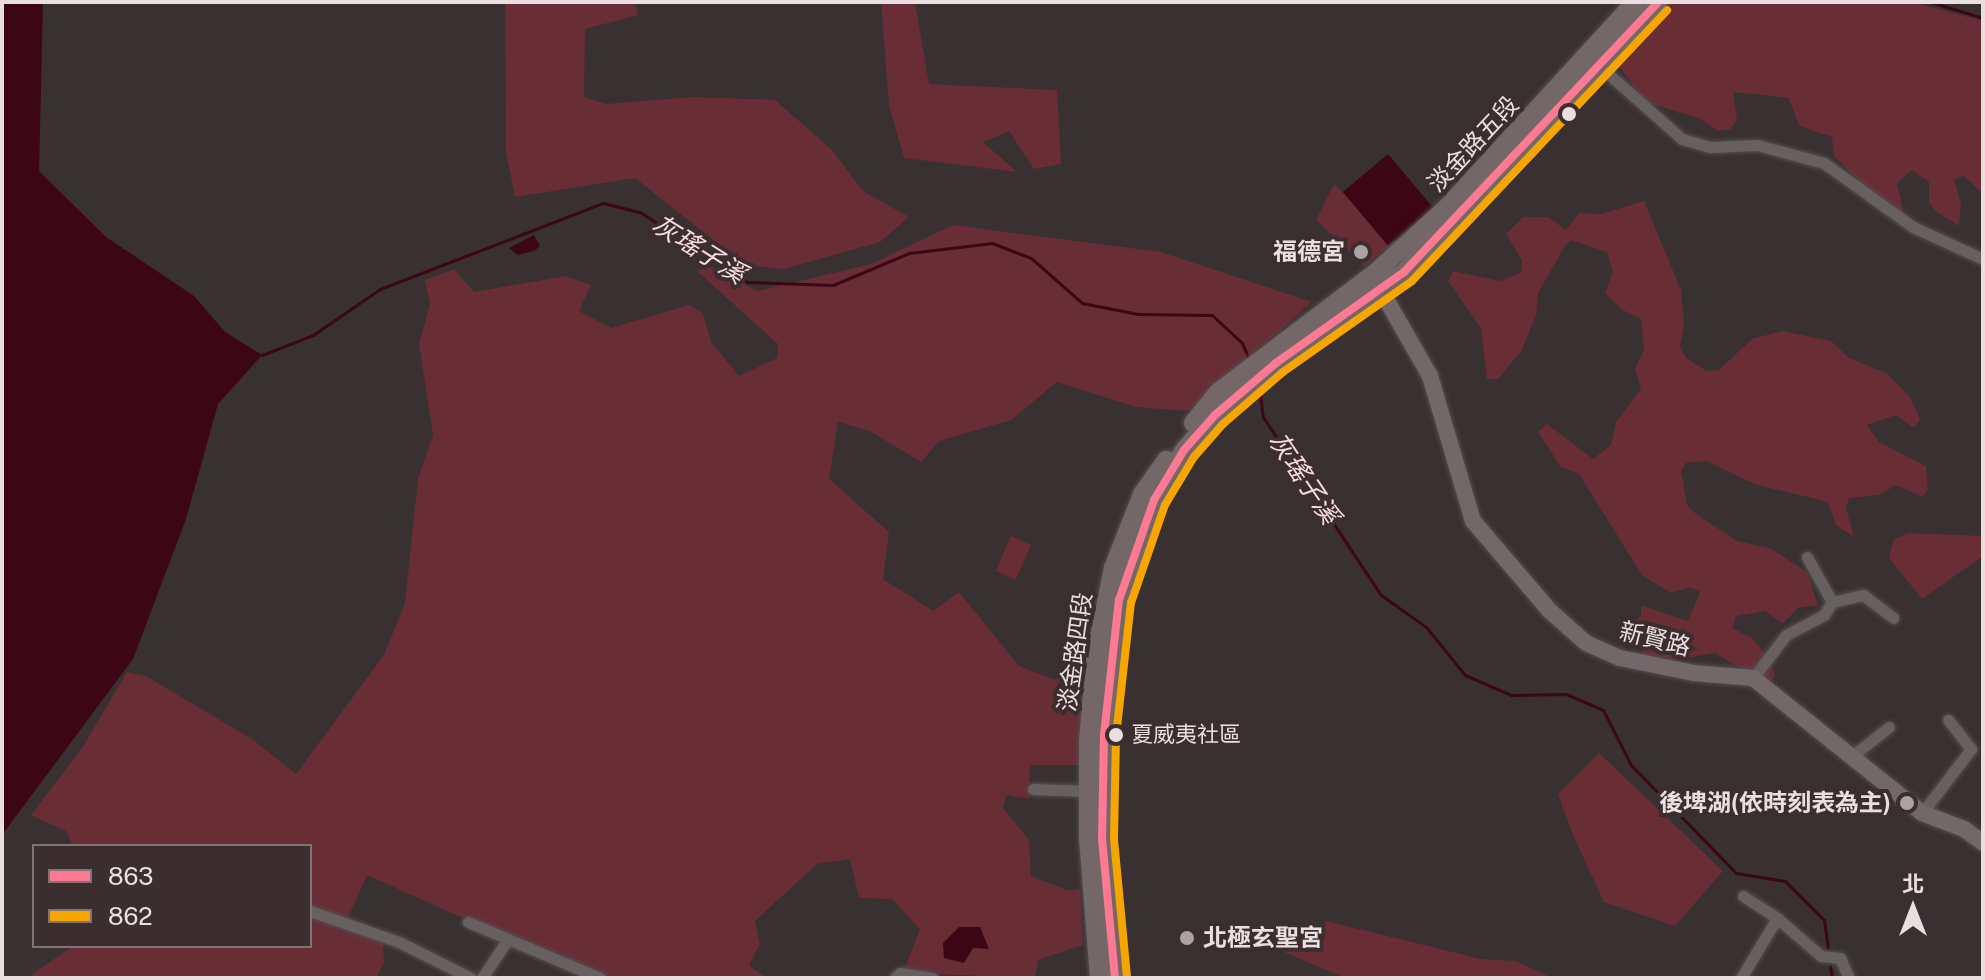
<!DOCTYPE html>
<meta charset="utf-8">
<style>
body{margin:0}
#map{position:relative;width:1985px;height:980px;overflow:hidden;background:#383031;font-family:"Public Sans","Noto Sans TC",sans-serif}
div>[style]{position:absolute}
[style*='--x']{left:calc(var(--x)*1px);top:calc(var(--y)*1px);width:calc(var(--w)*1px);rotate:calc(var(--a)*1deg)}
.green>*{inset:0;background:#692d36;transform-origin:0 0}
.water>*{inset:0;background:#3d0614;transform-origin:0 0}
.stream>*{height:3px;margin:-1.5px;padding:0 1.5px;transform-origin:1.5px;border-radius:1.5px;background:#3d0614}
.roads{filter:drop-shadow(0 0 2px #544d4d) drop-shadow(0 0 2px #544d4d)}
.street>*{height:11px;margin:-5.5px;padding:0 5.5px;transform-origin:5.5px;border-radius:5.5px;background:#666060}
.secondary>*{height:16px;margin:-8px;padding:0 8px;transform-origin:8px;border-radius:8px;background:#726869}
.primary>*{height:18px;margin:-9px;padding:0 9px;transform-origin:9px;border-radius:9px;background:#736768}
.bus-1>*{height:8px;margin:-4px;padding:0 4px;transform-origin:4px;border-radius:4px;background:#fe7a93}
.bus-2>*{height:8px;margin:-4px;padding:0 4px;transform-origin:4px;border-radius:4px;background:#f7a600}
.dots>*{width:22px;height:22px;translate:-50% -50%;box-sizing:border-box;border:4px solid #3c2d2e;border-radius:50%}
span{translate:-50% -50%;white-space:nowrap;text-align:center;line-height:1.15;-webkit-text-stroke:8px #3c2d2e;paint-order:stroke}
.bus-label{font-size:22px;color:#e9dfe0}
.left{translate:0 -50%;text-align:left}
.street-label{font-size:24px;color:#e9dfe0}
.poi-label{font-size:24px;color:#e9dfe0;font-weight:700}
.right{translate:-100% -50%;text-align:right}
.water-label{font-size:26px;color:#f6dcde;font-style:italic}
.frame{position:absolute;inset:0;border:4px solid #e9dfe0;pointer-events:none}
.legend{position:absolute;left:32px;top:844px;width:280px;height:104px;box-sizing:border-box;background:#3c2d2e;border:2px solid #817475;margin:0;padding:10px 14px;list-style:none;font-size:24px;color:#e9dfe0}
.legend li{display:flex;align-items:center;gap:16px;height:40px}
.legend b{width:40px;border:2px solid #817475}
.north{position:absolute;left:1873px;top:868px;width:80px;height:80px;-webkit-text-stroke:6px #3c2d2e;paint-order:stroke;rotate:0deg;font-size:22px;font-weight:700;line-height:32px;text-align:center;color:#e9dfe0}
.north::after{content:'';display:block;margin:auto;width:28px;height:36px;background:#e9dfe0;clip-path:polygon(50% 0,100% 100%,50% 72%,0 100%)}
</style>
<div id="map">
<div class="green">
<div style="clip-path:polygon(505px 2px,635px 2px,638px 15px,585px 29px,584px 97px,606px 104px,693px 97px,775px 100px,832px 150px,863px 191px,909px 217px,880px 242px,784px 269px,745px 265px,635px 178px,515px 197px,506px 152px)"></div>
<div style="clip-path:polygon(881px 2px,915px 2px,929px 84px,1057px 90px,1061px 164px,1034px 169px,1009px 131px,983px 142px,1017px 172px,904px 158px,889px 105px)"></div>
<div style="clip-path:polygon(1661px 2px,1912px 2px,1983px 21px,1983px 194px,1964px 176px,1954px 179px,1961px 204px,1959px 226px,1935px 211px,1929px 202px,1929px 182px,1912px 170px,1897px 183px,1904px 215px,1886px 208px,1834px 156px,1832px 137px,1799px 126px,1789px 98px,1733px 92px,1737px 119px,1731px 129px,1718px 131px,1699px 118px,1645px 102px,1616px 62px)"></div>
<div style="clip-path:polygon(1334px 184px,1395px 242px,1364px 266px,1316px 220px)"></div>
<div style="clip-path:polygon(1644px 201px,1681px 290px,1684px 325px,1680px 347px,1686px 358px,1707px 371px,1719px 370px,1752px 339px,1782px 331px,1831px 341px,1849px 358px,1886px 373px,1910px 397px,1920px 419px,1914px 428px,1896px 415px,1867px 425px,1879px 442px,1926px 466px,1928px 489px,1922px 497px,1896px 485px,1879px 495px,1849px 498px,1846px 508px,1854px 537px,1836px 525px,1829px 505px,1821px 500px,1757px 485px,1706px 461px,1686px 463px,1681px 471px,1687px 505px,1696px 514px,1737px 541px,1770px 548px,1807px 572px,1818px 605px,1798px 608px,1783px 623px,1765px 611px,1736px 616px,1732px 628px,1752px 638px,1768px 658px,1775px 675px,1768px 685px,1715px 653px,1651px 664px,1640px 661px,1645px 640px,1633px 623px,1641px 616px,1641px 605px,1688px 621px,1700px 592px,1690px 587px,1671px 593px,1642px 575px,1579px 474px,1561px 467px,1538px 432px,1547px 424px,1593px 459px,1611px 445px,1616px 422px,1641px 389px,1635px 369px,1644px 350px,1641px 319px,1621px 309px,1605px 293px,1613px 272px,1607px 252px,1571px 240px,1564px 248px,1538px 293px,1536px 315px,1522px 350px,1498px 379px,1487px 379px,1481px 328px,1448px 281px,1453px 271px,1500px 281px,1521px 273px,1522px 260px,1506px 234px,1523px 217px,1548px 217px,1566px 230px,1579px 213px,1601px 214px)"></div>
<div style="clip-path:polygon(953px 225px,1161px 252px,1312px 302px,1188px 411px,1136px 407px,1057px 382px,1011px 420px,939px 441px,921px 462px,870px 431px,838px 422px,829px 479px,889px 532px,883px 579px,933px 611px,959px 592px,1019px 666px,1056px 680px,1065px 663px,1084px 665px,1079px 765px,1030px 765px,1029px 799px,1006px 795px,1003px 808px,1029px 840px,1031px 876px,1067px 890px,1080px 889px,1083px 945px,1038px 960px,1035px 978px,903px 973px,920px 929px,892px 899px,859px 898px,850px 859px,817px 864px,755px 921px,760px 944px,749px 965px,766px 978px,596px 978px,367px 875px,347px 920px,383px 939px,384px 963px,376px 978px,27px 978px,73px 946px,310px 946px,310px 846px,73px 846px,66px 831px,31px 815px,82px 748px,127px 672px,146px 676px,252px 739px,296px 774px,384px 655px,405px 603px,418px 479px,433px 435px,419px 344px,430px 304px,425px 280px,454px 269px,474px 292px,566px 276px,591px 285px,579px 311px,611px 328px,689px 305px,703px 313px,711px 342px,739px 376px,777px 358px,778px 344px,697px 271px,711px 267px,758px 291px,871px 264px)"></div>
<div style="clip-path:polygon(1908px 533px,1983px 536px,1983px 556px,1922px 599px,1889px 558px,1894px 539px)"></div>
<div style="left:1011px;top:536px;width:22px;height:38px;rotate:24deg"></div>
<div style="clip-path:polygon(1599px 753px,1723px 871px,1675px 926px,1604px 902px,1573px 835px,1558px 794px)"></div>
<div style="clip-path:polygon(1326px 921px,1481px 959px,1516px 961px,1552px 978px,1345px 978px,1249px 937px,1262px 927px,1321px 943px)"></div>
</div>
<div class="water">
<div style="clip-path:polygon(2px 2px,43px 2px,39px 171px,106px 237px,194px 296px,225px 332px,262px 355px,218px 404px,186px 519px,133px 659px,2px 835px)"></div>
<div style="left:1388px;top:154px;width:70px;height:59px;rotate:50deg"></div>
<div style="clip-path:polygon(534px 235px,540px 246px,534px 251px,518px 255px,509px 248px)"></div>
<div style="clip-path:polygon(959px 927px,980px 927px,989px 949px,973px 948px,964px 963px,944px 958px,943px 943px)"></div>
</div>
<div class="stream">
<div style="--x:1931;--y:2;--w:54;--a:17.1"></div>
<div style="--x:262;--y:355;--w:55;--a:-21.4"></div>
<div style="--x:313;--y:335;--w:81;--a:-34.5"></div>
<div style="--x:380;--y:289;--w:239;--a:-21.1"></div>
<div style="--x:603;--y:203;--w:38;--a:14"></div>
<div style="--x:640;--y:212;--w:128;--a:33.2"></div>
<div style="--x:747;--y:282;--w:86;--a:2"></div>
<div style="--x:833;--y:285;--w:82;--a:-22.8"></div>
<div style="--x:909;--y:253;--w:84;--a:-6.9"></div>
<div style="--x:992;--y:243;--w:42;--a:21"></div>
<div style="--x:1031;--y:258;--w:68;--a:41.4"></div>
<div style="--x:1082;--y:303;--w:57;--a:11.1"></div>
<div style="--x:1138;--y:314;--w:74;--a:0.8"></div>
<div style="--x:1212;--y:315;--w:41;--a:43"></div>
<div style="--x:1242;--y:343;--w:20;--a:66"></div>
<div style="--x:1259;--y:386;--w:31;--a:83"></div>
<div style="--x:1263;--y:417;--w:214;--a:56.5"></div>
<div style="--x:1381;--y:595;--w:55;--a:35.4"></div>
<div style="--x:1426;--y:627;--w:62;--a:50.9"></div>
<div style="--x:1465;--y:675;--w:50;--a:23.5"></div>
<div style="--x:1511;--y:695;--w:55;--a:-1"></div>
<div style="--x:1566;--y:694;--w:40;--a:23.4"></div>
<div style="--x:1603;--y:710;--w:62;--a:63"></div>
<div style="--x:1631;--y:765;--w:151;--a:45.8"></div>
<div style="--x:1736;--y:873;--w:50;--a:9.3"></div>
<div style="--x:1785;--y:881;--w:55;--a:45"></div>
<div style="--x:1824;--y:920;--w:28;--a:82"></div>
<div style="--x:1830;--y:966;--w:12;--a:81"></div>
</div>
<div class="roads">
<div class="street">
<div style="--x:1595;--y:62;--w:116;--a:41.5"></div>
<div style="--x:1682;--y:139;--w:29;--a:16"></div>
<div style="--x:1710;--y:147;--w:47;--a:-2.4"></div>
<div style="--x:1757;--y:145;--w:69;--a:15"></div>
<div style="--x:1824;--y:163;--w:110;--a:35.7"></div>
<div style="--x:1913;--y:227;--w:77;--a:24.6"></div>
<div style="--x:1807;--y:557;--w:51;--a:60.9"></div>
<div style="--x:1753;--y:678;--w:54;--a:-52.5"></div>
<div style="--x:1786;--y:635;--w:43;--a:-27.8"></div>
<div style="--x:1824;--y:615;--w:15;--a:-58"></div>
<div style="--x:1832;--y:602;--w:32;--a:-13"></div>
<div style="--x:1863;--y:595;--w:38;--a:37"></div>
<div style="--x:1852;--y:756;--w:47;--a:-38.1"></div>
<div style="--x:1033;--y:789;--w:55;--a:2.1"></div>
<div style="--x:1922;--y:813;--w:81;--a:-52.6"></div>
<div style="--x:1971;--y:749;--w:37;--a:-128"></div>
<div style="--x:1743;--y:896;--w:40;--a:32.9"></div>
<div style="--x:310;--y:911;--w:94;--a:19.2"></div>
<div style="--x:399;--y:942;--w:80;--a:26.6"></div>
<div style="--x:468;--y:922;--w:43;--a:23"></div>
<div style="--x:482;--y:978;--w:47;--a:-56.3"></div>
<div style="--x:508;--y:939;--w:100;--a:23"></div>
<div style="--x:895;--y:978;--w:7;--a:-45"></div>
<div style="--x:900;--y:973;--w:33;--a:9"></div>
<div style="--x:1741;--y:978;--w:70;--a:-59"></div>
<div style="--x:1777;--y:918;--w:58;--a:40.8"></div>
<div style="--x:1821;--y:956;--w:19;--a:6"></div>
<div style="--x:1840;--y:958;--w:22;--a:66"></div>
</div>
<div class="secondary">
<div style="--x:1375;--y:280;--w:111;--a:60.2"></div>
<div style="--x:1430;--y:376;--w:151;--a:73.5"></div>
<div style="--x:1473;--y:521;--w:118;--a:49.5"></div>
<div style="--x:1550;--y:611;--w:48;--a:41.6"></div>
<div style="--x:1586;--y:643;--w:37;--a:24"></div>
<div style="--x:1620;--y:658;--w:76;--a:11.5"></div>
<div style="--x:1694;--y:673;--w:59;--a:4.8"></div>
<div style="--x:1753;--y:678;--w:216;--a:38.6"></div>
<div style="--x:1922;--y:813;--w:45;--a:20.9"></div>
<div style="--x:1964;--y:829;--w:24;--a:36"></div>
</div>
<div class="primary">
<div style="--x:1193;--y:423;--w:38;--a:-51"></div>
<div style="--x:1217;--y:393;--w:200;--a:-37.3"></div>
<div style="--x:1376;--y:272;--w:99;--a:-42.5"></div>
<div style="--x:1449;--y:205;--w:275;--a:-47.5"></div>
<div style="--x:1099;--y:978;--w:139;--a:-94.5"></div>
<div style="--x:1088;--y:839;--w:98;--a:-90"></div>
<div style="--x:1088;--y:741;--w:84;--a:-85.2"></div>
<div style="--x:1095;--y:657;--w:91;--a:-78.6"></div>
<div style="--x:1113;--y:568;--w:79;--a:-68.6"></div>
<div style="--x:1142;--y:494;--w:42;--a:-54.8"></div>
<div style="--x:1115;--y:978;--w:140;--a:-95.3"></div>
<div style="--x:1102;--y:839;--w:104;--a:-88.9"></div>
<div style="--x:1104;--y:735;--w:136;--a:-83.7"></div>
<div style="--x:1119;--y:600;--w:106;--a:-70.7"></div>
<div style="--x:1154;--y:500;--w:58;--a:-59"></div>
<div style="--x:1184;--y:450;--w:47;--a:-48.5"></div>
<div style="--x:1215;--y:415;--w:80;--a:-40.4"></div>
<div style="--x:1276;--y:363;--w:157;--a:-35.4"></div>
<div style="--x:1404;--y:272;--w:371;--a:-46.7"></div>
</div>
</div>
<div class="bus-1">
<div style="--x:1115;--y:978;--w:140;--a:-95.3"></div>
<div style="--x:1102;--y:839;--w:104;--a:-88.9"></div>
<div style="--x:1104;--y:735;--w:136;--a:-83.7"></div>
<div style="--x:1119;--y:600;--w:106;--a:-70.7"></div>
<div style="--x:1154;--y:500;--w:58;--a:-59"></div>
<div style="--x:1184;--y:450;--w:47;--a:-48.5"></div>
<div style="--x:1215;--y:415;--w:80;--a:-40.4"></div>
<div style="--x:1276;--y:363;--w:157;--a:-35.4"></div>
<div style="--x:1404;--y:272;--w:371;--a:-46.7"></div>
</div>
<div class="bus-2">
<div style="--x:1127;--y:977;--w:139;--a:-95.4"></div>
<div style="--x:1114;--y:839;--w:103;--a:-88.9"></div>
<div style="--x:1116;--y:736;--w:134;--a:-83.6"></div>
<div style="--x:1131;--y:603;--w:104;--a:-70.9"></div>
<div style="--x:1165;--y:505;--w:56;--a:-58.9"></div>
<div style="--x:1194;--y:457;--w:44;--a:-48.7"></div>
<div style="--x:1223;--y:424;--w:79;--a:-40.9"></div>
<div style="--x:1283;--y:372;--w:158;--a:-35.2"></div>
<div style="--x:1412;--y:281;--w:372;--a:-46.7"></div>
</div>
<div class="dots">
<div style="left:1569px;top:114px;background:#e9dfe0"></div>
<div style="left:1361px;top:252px;background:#aba2a3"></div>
<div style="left:1116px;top:735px;background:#e9dfe0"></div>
<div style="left:1907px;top:803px;background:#aba2a3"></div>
<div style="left:1187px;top:938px;background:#aba2a3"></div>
</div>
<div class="bus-label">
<span class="left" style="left:1131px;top:735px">夏威夷社區</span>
</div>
<div class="street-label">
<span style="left:1473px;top:144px;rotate:-47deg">淡金路五段</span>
<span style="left:1655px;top:639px;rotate:14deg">新賢路</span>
<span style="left:1075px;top:652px;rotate:-82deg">淡金路四段</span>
</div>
<div class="poi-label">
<span class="right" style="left:1345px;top:252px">福德宮</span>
<span class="right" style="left:1891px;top:803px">後埤湖(依時刻表為主)</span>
<span class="left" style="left:1203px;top:938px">北極玄聖宮</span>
</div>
<div class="water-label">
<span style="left:699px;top:249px;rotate:32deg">灰瑤子溪</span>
<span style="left:1304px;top:478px;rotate:56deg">灰瑤子溪</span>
</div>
<div class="frame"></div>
<ul class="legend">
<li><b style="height:10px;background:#fe7a93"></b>863</li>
<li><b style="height:10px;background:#f7a600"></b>862</li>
</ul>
<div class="north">北</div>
</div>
